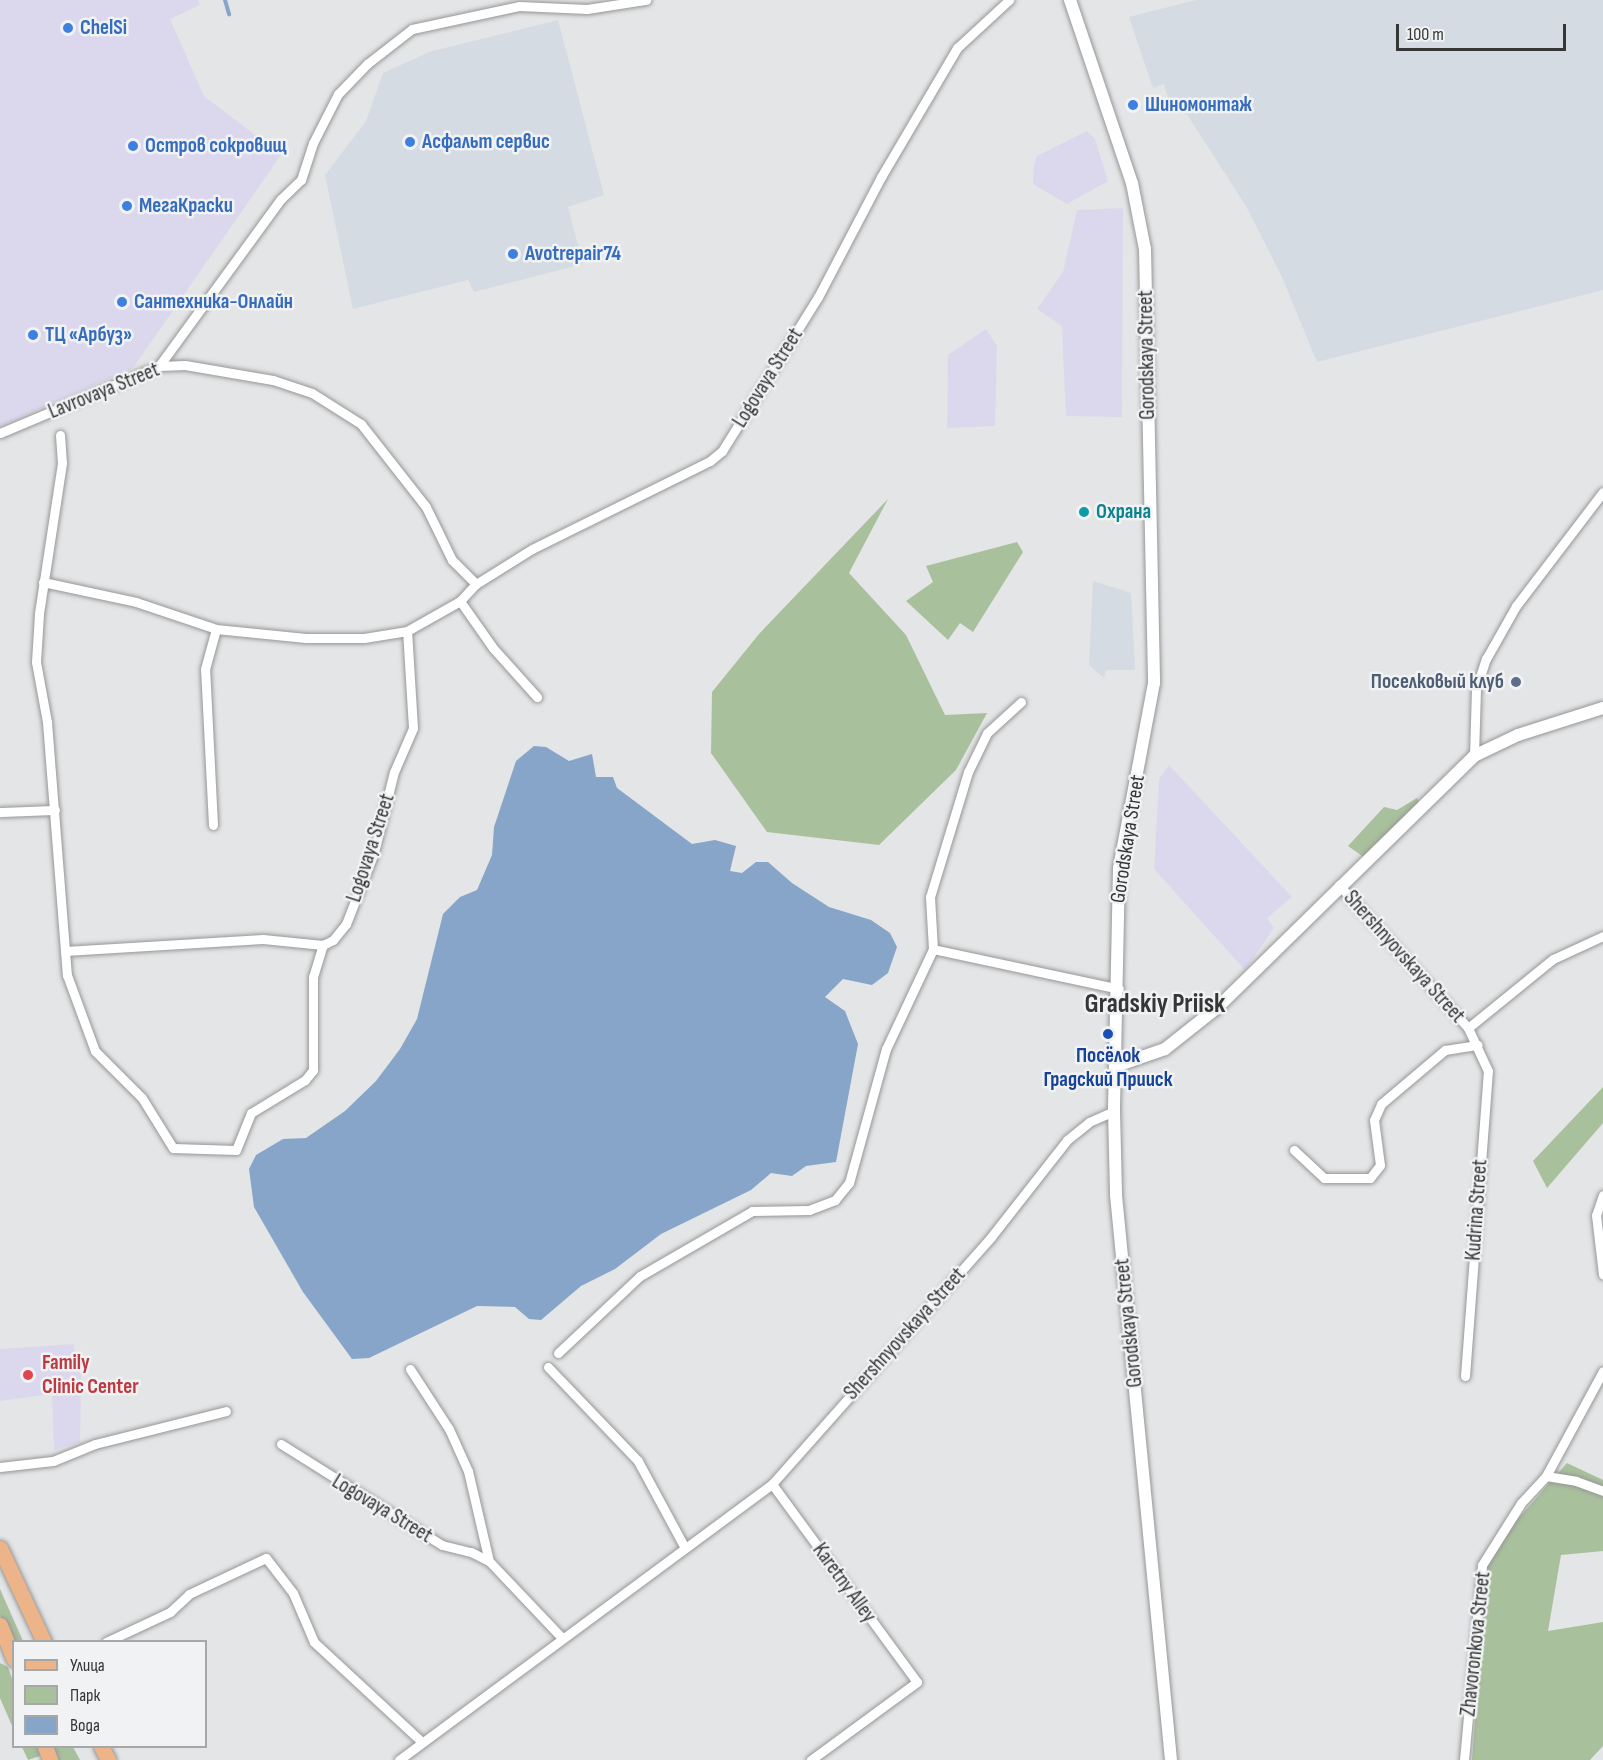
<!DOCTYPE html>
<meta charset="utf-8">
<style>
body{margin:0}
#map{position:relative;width:1603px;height:1760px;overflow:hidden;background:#e4e5e6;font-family:"Sofia Sans Condensed",sans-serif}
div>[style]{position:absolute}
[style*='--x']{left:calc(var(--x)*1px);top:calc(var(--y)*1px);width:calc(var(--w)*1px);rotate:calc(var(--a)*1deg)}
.commercial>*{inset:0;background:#dbd8ee}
.built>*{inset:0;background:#d5dbe3}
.green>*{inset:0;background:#a9c09d}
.water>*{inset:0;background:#86a5c8}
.stream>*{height:4px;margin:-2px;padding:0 2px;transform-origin:2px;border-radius:2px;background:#86a5c8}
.roads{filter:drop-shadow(0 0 2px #969798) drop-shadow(0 0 2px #969798)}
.minor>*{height:9px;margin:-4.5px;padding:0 4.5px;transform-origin:4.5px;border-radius:4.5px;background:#fff}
.tertiary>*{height:12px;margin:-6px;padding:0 6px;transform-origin:6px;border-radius:6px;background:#fff}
.primary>*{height:15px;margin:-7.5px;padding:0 7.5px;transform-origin:7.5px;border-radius:7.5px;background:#edb48a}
.dots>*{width:16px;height:16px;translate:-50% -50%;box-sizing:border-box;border:3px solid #f1f2f3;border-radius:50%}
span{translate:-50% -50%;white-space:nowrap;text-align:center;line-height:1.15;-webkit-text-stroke:5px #f1f2f3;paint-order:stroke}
.shop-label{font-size:21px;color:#366cbe;font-weight:700}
.left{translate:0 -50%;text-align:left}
.street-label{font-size:21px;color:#353636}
.culture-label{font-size:21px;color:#0d838f;font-weight:700}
.service-label{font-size:21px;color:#4e5e75;font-weight:700}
.right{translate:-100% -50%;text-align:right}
.transit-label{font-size:21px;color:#164399;font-weight:700}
.health-label{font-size:21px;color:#be3a42;font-weight:700}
.district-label{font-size:27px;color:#353636;font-weight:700}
.legend{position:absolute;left:12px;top:1640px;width:195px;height:108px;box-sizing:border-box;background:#f1f2f3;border:2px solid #a6a7a7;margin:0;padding:8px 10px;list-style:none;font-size:18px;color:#353636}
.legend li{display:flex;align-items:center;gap:12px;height:30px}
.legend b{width:30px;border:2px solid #a6a7a7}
.scale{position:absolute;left:1396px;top:24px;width:170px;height:27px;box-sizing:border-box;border:3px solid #353636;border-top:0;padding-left:8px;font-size:18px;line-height:21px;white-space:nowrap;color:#353636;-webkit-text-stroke:4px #f1f2f3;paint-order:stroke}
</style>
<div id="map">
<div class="commercial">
<div style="clip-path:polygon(0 0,198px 0,200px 5px,170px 19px,204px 96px,281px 155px,133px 368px,0 426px)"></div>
<div style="clip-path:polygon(1087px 131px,1095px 139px,1108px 181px,1067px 204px,1033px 184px,1034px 165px,1037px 156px)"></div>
<div style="clip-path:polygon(1123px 208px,1122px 417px,1066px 416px,1062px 326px,1037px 309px,1063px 272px,1077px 210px)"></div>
<div style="clip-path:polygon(986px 329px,997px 346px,995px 426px,947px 428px,948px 355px)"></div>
<div style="clip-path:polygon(1169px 765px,1292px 897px,1267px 918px,1274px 928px,1245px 970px,1154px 869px,1159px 779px)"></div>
<div style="clip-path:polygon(73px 1344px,81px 1374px,80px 1442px,54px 1450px,52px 1394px,0 1401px,0 1349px)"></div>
</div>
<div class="built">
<div style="clip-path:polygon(1196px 0,1603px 0,1603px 290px,1317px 362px,1282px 277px,1246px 206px,1186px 113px,1169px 101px,1164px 84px,1153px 88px,1129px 17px)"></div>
<div style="clip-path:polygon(558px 20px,604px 195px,568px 207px,583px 264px,474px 292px,468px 280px,353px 309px,325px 175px,366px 121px,383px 73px,429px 52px)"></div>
<div style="clip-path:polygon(1093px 581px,1131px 593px,1135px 670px,1106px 670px,1104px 678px,1089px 665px)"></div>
</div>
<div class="green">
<div style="clip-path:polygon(888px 499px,849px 573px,906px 635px,945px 715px,987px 713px,956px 770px,879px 845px,767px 832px,711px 753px,712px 692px,759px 634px)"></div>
<div style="clip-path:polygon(1017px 542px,1023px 552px,973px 632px,960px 623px,948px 640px,906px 601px,933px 582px,926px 566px)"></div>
<div style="clip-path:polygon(1417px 798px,1421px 805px,1365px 858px,1348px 846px,1384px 807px,1397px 810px)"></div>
<div style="clip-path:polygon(1603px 1087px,1603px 1123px,1547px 1188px,1533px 1161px)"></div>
<div style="clip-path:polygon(1567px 1463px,1603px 1480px,1603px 1551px,1561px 1555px,1548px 1631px,1603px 1622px,1603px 1746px,1590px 1760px,1472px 1760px,1488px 1553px)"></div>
<div style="clip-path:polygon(0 1589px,23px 1641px,14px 1642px,13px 1647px,0 1615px)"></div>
<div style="clip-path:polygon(0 1663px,8px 1667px,13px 1681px,13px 1728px,0 1698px)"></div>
<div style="clip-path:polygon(22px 1747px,37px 1747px,40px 1756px,28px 1760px)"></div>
<div style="clip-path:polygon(51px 1747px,73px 1747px,80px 1760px,55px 1760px)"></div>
</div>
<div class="water">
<div style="clip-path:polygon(534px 746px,546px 747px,569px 761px,592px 754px,596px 777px,613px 777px,617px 788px,692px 844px,715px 840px,736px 846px,730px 871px,742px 873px,756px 862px,768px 862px,792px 883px,829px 907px,871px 920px,890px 933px,897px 947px,888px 973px,872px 985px,843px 979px,825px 997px,845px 1011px,858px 1044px,836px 1162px,806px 1166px,792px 1176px,771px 1173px,751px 1190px,661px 1234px,615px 1269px,581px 1286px,541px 1320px,529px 1319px,515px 1307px,477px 1306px,369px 1358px,352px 1359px,303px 1292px,254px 1207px,249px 1169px,256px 1155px,283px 1139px,306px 1138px,345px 1111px,376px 1081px,400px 1049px,417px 1019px,443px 914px,460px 897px,477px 890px,492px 855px,494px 827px,516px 761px)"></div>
</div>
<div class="stream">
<div style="--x:225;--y:0;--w:15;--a:74"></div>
</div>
<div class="roads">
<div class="minor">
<div style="--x:159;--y:366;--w:207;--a:-53.9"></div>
<div style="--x:281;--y:199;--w:28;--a:-44"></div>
<div style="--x:301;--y:180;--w:39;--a:-72"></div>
<div style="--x:313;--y:143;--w:55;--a:-63"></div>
<div style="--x:338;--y:94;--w:42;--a:-46"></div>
<div style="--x:367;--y:64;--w:57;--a:-37.9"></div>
<div style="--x:412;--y:29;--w:109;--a:-12.1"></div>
<div style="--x:519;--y:6;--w:68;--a:2.5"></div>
<div style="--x:587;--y:9;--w:60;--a:-8.7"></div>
<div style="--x:0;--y:433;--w:173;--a:-22.8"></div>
<div style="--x:159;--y:366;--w:26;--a:-2"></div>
<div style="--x:185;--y:365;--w:89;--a:9.7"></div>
<div style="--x:273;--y:380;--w:41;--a:18.4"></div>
<div style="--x:312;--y:393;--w:58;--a:32.3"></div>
<div style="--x:361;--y:424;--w:105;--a:51.9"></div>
<div style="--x:426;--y:507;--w:59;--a:63.9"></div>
<div style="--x:452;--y:560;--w:34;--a:45"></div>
<div style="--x:60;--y:435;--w:28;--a:86"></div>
<div style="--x:62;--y:463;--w:153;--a:98.7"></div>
<div style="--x:39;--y:614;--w:48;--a:93.6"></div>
<div style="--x:36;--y:662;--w:61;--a:79.6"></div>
<div style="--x:47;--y:722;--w:254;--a:85.5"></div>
<div style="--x:67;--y:975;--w:81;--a:69.8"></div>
<div style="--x:95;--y:1051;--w:66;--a:45"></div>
<div style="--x:142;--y:1098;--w:59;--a:58.2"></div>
<div style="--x:173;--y:1148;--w:63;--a:1.8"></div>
<div style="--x:236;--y:1150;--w:40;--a:-68"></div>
<div style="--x:251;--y:1113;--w:63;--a:-31.4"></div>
<div style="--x:305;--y:1080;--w:13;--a:-51"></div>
<div style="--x:313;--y:1070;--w:93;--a:-90"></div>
<div style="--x:313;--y:977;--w:34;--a:-73"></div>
<div style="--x:43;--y:582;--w:95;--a:12.1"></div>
<div style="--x:136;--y:602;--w:84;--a:18.6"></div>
<div style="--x:216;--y:629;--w:90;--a:5.7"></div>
<div style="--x:306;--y:638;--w:58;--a:0"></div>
<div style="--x:364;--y:638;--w:44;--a:-9.2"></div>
<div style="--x:407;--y:631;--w:61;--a:-29.5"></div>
<div style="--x:460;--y:601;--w:23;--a:-47"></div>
<div style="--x:476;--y:584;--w:66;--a:-32"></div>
<div style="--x:532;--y:549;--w:199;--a:-26.3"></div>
<div style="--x:710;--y:461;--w:16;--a:-40"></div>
<div style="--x:722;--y:451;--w:181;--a:-58.1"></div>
<div style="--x:818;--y:297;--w:136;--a:-62.3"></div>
<div style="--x:881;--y:177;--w:150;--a:-59.5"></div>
<div style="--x:957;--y:48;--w:71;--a:-42.7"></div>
<div style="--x:460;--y:601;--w:57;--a:54.9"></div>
<div style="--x:493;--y:648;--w:66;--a:48.1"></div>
<div style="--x:1474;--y:756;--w:67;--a:-88.3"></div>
<div style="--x:1476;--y:689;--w:32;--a:-72"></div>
<div style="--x:1486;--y:659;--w:61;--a:-60.5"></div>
<div style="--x:1516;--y:606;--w:143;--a:-52.7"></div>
<div style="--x:0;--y:812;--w:55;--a:-2.1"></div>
<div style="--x:213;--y:825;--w:156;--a:-92.9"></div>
<div style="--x:205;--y:669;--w:41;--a:-74.6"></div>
<div style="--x:1339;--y:885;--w:193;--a:47.9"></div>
<div style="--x:933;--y:949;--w:190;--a:12.1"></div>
<div style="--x:65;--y:951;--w:198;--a:-3.5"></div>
<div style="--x:263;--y:939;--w:60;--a:5.7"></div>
<div style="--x:323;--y:945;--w:11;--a:-27"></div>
<div style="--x:333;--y:940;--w:21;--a:-51"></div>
<div style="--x:346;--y:924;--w:77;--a:-68.7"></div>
<div style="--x:374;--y:852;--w:82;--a:-76"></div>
<div style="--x:394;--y:772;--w:48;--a:-66.6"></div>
<div style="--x:413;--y:728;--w:97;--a:-93.5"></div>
<div style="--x:1294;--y:1150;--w:41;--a:43"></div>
<div style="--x:1324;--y:1178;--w:46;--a:0"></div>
<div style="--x:1370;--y:1178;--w:16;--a:-52"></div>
<div style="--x:1380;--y:1165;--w:45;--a:-97.6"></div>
<div style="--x:1374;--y:1120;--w:17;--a:-66"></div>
<div style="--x:1381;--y:1104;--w:84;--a:-40.2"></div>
<div style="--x:1445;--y:1050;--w:33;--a:-9"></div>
<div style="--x:1603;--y:1195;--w:21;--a:109"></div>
<div style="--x:1596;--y:1215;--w:60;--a:83.3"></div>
<div style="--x:558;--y:1353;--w:112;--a:-43.2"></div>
<div style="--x:640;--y:1276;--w:129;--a:-30.1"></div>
<div style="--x:752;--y:1211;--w:57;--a:-1"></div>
<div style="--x:809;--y:1210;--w:28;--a:-21"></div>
<div style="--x:835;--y:1200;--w:22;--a:-51"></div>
<div style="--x:849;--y:1183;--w:139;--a:-74.6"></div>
<div style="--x:886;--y:1049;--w:110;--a:-64.8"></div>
<div style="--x:933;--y:949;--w:52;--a:-93.3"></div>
<div style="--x:930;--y:897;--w:131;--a:-73.1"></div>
<div style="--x:968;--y:772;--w:43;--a:-64"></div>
<div style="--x:987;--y:733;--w:46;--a:-42.4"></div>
<div style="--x:548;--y:1367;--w:130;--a:46.2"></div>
<div style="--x:638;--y:1461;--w:97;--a:61.6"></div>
<div style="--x:410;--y:1369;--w:72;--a:57"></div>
<div style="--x:449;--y:1429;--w:46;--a:65.7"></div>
<div style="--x:468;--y:1471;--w:92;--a:76.9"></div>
<div style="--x:489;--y:1561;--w:106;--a:46.5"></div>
<div style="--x:1465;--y:1376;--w:306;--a:-85.7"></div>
<div style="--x:1488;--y:1071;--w:47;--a:-114.9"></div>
<div style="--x:1468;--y:1028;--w:109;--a:-39.1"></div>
<div style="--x:1553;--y:959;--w:55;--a:-24.7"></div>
<div style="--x:281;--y:1444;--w:190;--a:32.1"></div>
<div style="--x:442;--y:1545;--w:30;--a:14"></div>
<div style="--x:471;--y:1552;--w:20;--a:27"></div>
<div style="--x:0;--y:1467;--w:53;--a:-6.5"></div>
<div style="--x:53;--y:1461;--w:45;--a:-22"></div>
<div style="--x:95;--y:1444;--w:135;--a:-14.1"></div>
<div style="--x:1546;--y:1476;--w:30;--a:9"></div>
<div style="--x:1576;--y:1481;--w:29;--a:20"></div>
<div style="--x:772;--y:1484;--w:245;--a:53.8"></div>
<div style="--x:917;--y:1682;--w:132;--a:143.7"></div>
<div style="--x:106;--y:1642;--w:71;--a:-25.1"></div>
<div style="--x:170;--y:1612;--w:26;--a:-43"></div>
<div style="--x:189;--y:1594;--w:85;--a:-25.1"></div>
<div style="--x:266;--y:1558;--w:44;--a:52.4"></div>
<div style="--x:293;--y:1593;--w:53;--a:66.8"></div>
<div style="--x:314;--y:1642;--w:147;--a:42.8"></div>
<div style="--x:399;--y:1760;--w:464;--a:-36.5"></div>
<div style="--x:772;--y:1484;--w:330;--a:-48.4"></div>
<div style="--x:991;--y:1237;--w:123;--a:-51.9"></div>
<div style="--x:1067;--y:1140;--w:28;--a:-39"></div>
<div style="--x:1089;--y:1122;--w:27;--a:-24"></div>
<div style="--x:1464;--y:1760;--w:196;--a:-84.7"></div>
<div style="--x:1482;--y:1565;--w:73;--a:-57.8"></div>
<div style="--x:1521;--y:1503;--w:37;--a:-47"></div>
<div style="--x:1546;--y:1476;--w:119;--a:-61.5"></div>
</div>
<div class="tertiary">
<div style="--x:1070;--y:0;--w:193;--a:71.3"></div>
<div style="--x:1132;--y:183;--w:67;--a:78.9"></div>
<div style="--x:1145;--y:249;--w:434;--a:88.8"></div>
<div style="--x:1154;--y:683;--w:189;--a:100.7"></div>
<div style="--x:1119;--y:869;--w:242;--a:91.2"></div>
<div style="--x:1114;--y:1111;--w:84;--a:88.6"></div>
<div style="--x:1116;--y:1195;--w:568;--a:84.44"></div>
<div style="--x:1116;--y:1066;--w:52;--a:-19.1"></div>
<div style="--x:1165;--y:1049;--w:68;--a:-38.4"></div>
<div style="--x:1218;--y:1007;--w:359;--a:-44.4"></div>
<div style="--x:1474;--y:756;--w:49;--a:-25.5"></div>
<div style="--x:1518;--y:735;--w:89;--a:-17.6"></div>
</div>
<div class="primary">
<div style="--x:0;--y:1548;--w:104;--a:64.9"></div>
<div style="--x:0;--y:1625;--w:37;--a:68"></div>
<div style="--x:45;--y:1746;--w:15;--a:70"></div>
<div style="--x:101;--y:1746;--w:16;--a:63"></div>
</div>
</div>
<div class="dots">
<div style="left:68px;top:28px;background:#3f7fe0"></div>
<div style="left:1133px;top:105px;background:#3f7fe0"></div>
<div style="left:410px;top:142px;background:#3f7fe0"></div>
<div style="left:133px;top:146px;background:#3f7fe0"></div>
<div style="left:127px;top:206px;background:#3f7fe0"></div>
<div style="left:513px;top:254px;background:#3f7fe0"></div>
<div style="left:122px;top:302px;background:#3f7fe0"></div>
<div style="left:33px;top:335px;background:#3f7fe0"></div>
<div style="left:1084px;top:512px;background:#0f9aa8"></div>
<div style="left:1516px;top:682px;background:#5c6f8a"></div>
<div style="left:1108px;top:1034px;background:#1a4fb4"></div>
<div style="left:28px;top:1375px;background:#e0444e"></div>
</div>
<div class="shop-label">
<span class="left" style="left:80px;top:28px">ChelSi</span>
<span class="left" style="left:1145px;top:105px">Шиномонтаж</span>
<span class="left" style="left:422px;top:142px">Асфальт сервис</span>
<span class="left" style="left:145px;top:146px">Остров сокровищ</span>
<span class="left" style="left:139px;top:206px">МегаКраски</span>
<span class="left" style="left:525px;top:254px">Avotrepair74</span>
<span class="left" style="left:134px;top:302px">Сантехника-Онлайн</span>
<span class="left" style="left:45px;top:335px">ТЦ «Арбуз»</span>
</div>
<div class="street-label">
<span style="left:1147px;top:355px;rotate:-91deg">Gorodskaya Street</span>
<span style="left:768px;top:378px;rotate:-58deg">Logovaya Street</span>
<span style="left:104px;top:391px;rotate:-22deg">Lavrovaya Street</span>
<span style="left:1128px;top:839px;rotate:-81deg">Gorodskaya Street</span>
<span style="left:371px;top:848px;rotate:-72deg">Logovaya Street</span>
<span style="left:1404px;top:957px;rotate:48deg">Shershnyovskaya Street</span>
<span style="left:1477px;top:1210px;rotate:-86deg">Kudrina Street</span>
<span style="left:1129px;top:1323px;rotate:-96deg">Gorodskaya Street</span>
<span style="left:905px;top:1334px;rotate:-48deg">Shershnyovskaya Street</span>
<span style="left:382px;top:1509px;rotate:31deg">Logovaya Street</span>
<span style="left:844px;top:1583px;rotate:54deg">Karetny Alley</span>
<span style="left:1476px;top:1644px;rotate:-84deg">Zhavoronkova Street</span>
</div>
<div class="culture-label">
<span class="left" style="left:1096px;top:512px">Охрана</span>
</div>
<div class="service-label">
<span class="right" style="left:1504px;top:682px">Поселковый клуб</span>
</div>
<div class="transit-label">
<span style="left:1108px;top:1068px">Посёлок<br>Градский Прииск</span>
</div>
<div class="health-label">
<span class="left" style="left:42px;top:1375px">Family<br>Clinic Center</span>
</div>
<div class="district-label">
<span style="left:1155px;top:1005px">Gradskiy Priisk</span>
</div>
<ul class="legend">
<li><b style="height:8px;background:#edb48a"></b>Улица</li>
<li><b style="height:16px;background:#a9c09d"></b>Парк</li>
<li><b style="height:16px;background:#86a5c8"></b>Вода</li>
</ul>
<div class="scale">100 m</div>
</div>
